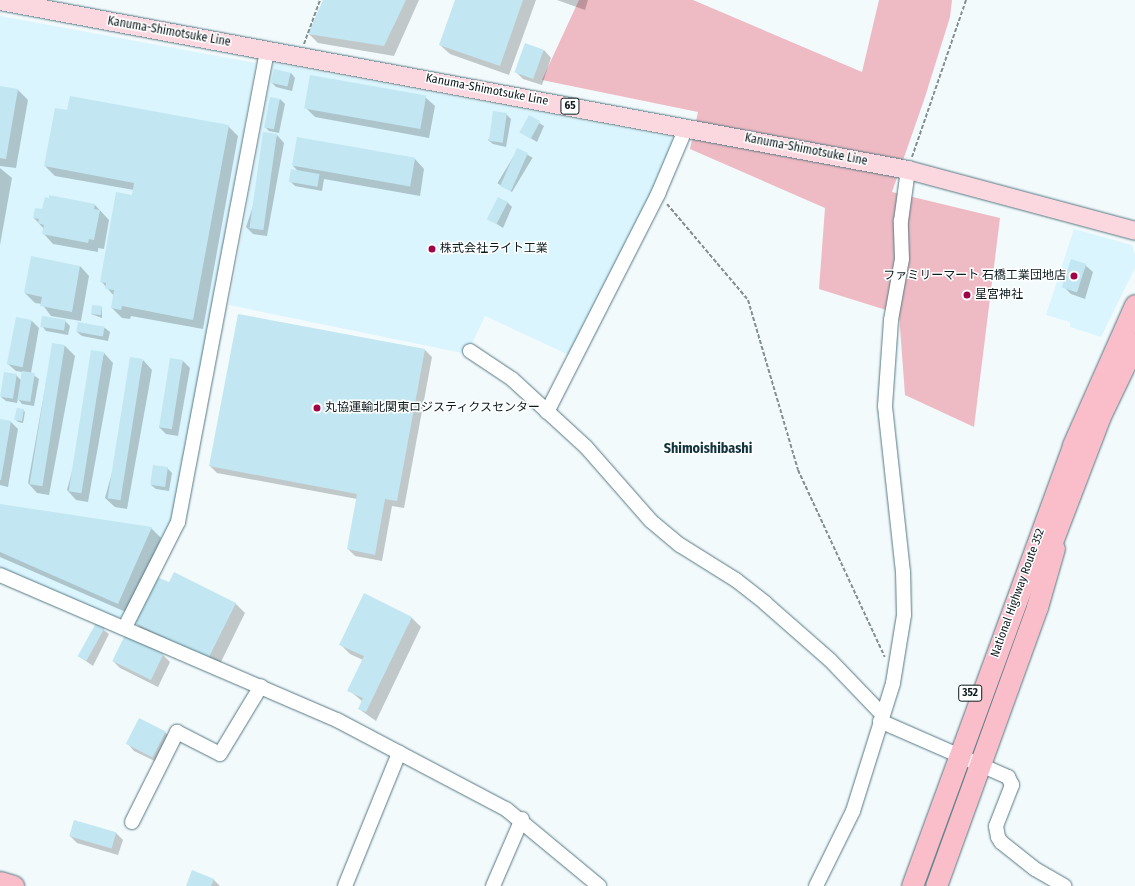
<!DOCTYPE html>
<meta charset="utf-8">
<style>
body{margin:0}
#map{position:relative;width:1135px;height:886px;overflow:hidden;background:#f2fafc;font-family:"Fira Sans Condensed","Noto Sans JP",sans-serif}
div>[style]{position:absolute}
[style*='--x']{left:calc(var(--x)*1px);top:calc(var(--y)*1px);width:calc(var(--w)*1px);rotate:calc(var(--a)*1deg)}
.built>*{inset:0;background:#daf5fe}
.green>*{inset:0;background:#eebac3}
.shadow>*{inset:0;background:#0003;transform-origin:0 0}
.building>*{inset:0;background:#c2e7f2;transform-origin:0 0}
.path>*{height:2px;margin-top:-1px;transform-origin:0;background:repeating-linear-gradient(90deg,#848f92 0 4px,transparent 0 6px)}
.roads{filter:drop-shadow(0 0 1px #557882) drop-shadow(0 0 1px #557882)}
.minor>*{height:14px;margin:-7px;padding:0 7px;transform-origin:7px;border-radius:7px;background:#fff}
.major>*{height:18px;margin:-9px;padding:0 9px;transform-origin:9px;border-radius:9px;background:#fbd8df}
.highway>*{height:21px;margin:-10.5px;padding:0 10.5px;transform-origin:10.5px;border-radius:10.5px;background:#f9bec9}
.dots>*{width:11px;height:11px;translate:-50% -50%;box-sizing:border-box;border:2px solid #fff;border-radius:50%}
span{translate:-50% -50%;white-space:nowrap;text-align:center;line-height:1.15;-webkit-text-stroke:3px #fff;paint-order:stroke}
.shield-label span{padding:1px 3px;background:#fff;border:1px solid;border-radius:3px;-webkit-text-stroke-width:0}
.shield-label{font-size:11px;color:#0c1a1e;font-weight:700}
.street-label{font-size:12px;color:#0c1a1e}
.poi-label{font-size:12px;color:#0c1a1e}
.left{translate:0 -50%;text-align:left}
.right{translate:-100% -50%;text-align:right}
.quarter-label{font-size:14px;color:#12343d;font-weight:700}
</style>
<div id="map">
<div class="built">
<div style="clip-path:polygon(0 16px,256px 63px,172px 522px,125px 615px,115px 618px,0 569px)"></div>
<div style="clip-path:polygon(273px 63px,673px 137px,654px 193px,569px 355px,485px 316px,467px 354px,229px 305px)"></div>
<div style="clip-path:polygon(1074px 229px,1132px 245px,1135px 255px,1135px 268px,1101px 337px,1070px 327px,1070px 322px,1046px 315px)"></div>
</div>
<div class="green">
<div style="clip-path:polygon(579px 0,693px 0,862px 72px,879px 0,952px 0,950px 17px,925px 97px,892px 192px,1000px 218px,974px 427px,905px 395px,899px 314px,819px 289px,825px 208px,690px 149px,698px 112px,542px 80px)"></div>
</div>
<div class="shadow">
<div style="clip-path:polygon(324px 0,419px 0,394px 56px,318px 43px,309px 34px)"></div>
<div style="clip-path:polygon(456px 0,536px 0,509px 75px,450px 54px,440px 45px)"></div>
<div style="clip-path:polygon(557px 0,588px 0,585px 10px)"></div>
<div style="clip-path:polygon(544px 50px,551px 58px,542px 85px,523px 79px,516px 72px)"></div>
<div style="clip-path:polygon(291px 73px,295px 78px,292px 91px,276px 87px,272px 83px)"></div>
<div style="clip-path:polygon(0 87px,18px 90px,28px 100px,16px 168px,0 166px)"></div>
<div style="clip-path:polygon(425px 97px,435px 106px,429px 138px,315px 117px,305px 107px)"></div>
<div style="clip-path:polygon(280px 99px,285px 104px,279px 133px,269px 131px,265px 127px)"></div>
<div style="clip-path:polygon(68px 111px,228px 126px,238px 136px,203px 329px,131px 316px,130px 319px,122px 318px,112px 308px,114px 296px,101px 281px,134px 190px,55px 176px,45px 166px)"></div>
<div style="clip-path:polygon(506px 114px,511px 119px,506px 147px,493px 144px,488px 140px)"></div>
<div style="clip-path:polygon(529px 117px,544px 126px,537px 142px,522px 133px)"></div>
<div style="clip-path:polygon(277px 135px,284px 143px,267px 236px,253px 234px,246px 227px)"></div>
<div style="left:518px;top:149px;width:17px;height:40px;rotate:31deg"></div>
<div style="clip-path:polygon(415px 159px,424px 169px,420px 196px,324px 179px,322px 191px,295px 186px,290px 181px,298px 171px,293px 166px)"></div>
<div style="clip-path:polygon(0 168px,12px 178px,0 245px)"></div>
<div style="clip-path:polygon(507px 202px,512px 207px,503px 228px,489px 219px)"></div>
<div style="clip-path:polygon(95px 205px,109px 220px,104px 249px,98px 248px,98px 252px,53px 244px,44px 234px,44px 229px,34px 218px,43px 210px)"></div>
<div style="clip-path:polygon(1085px 265px,1093px 272px,1085px 299px,1071px 294px,1064px 287px)"></div>
<div style="clip-path:polygon(80px 266px,89px 276px,81px 321px,51px 316px,42px 304px,35px 303px,25px 293px)"></div>
<div style="clip-path:polygon(102px 307px,102px 318px,91px 314px)"></div>
<div style="clip-path:polygon(17px 319px,32px 321px,39px 328px,31px 373px,39px 379px,34px 406px,22px 404px,18px 399px,17px 403px,6px 401px,1px 397px,16px 375px,21px 380px,22px 372px,16px 371px,8px 364px)"></div>
<div style="clip-path:polygon(65px 321px,70px 326px,68px 335px,46px 331px,42px 326px)"></div>
<div style="clip-path:polygon(79px 323px,105px 328px,110px 332px,108px 341px,82px 336px,77px 332px)"></div>
<div style="clip-path:polygon(53px 344px,65px 346px,75px 356px,49px 495px,37px 493px,28px 483px)"></div>
<div style="clip-path:polygon(425px 350px,432px 357px,404px 508px,392px 506px,382px 561px,355px 556px,348px 549px,357px 499px,217px 473px,210px 466px)"></div>
<div style="clip-path:polygon(104px 353px,113px 363px,88px 502px,76px 500px,67px 490px)"></div>
<div style="clip-path:polygon(143px 360px,152px 370px,127px 509px,115px 507px,105px 498px)"></div>
<div style="clip-path:polygon(183px 361px,190px 368px,178px 436px,166px 434px,159px 427px)"></div>
<div style="clip-path:polygon(23px 410px,25px 412px,23px 423px,18px 422px,16px 420px)"></div>
<div style="clip-path:polygon(0 420px,11px 422px,18px 429px,8px 487px,0 485px)"></div>
<div style="clip-path:polygon(167px 468px,172px 473px,169px 491px,156px 489px,151px 485px)"></div>
<div style="clip-path:polygon(0 505px,151px 528px,161px 538px,128px 613px,0 557px)"></div>
<div style="clip-path:polygon(235px 603px,245px 613px,218px 668px,145px 633px,136px 623px)"></div>
<div style="clip-path:polygon(411px 617px,421px 627px,376px 721px,359px 709px,363px 702px,349px 690px,363px 660px,350px 654px,340px 644px)"></div>
<div style="clip-path:polygon(97px 625px,109px 634px,93px 666px,80px 657px)"></div>
<div style="clip-path:polygon(163px 655px,170px 662px,158px 687px,120px 668px,113px 661px)"></div>
<div style="clip-path:polygon(139px 720px,166px 733px,173px 740px,161px 764px,134px 751px,127px 743px)"></div>
<div style="clip-path:polygon(74px 821px,116px 833px,123px 840px,118px 855px,77px 843px,70px 836px)"></div>
<div style="clip-path:polygon(213px 879px,220px 886px,187px 886px)"></div>
</div>
<div class="building">
<div style="clip-path:polygon(323px 0,406px 0,384px 46px,308px 34px)"></div>
<div style="clip-path:polygon(455px 0,523px 0,500px 66px,439px 45px)"></div>
<div style="left:525px;top:43px;width:20px;height:31px;rotate:20deg"></div>
<div style="left:274px;top:69px;width:17px;height:14px;rotate:13deg"></div>
<div style="left:310px;top:75px;width:118px;height:34px;rotate:10deg"></div>
<div style="clip-path:polygon(0 86px,18px 89px,6px 159px,0 158px)"></div>
<div style="clip-path:polygon(70px 96px,229px 125px,193px 320px,122px 306px,121px 310px,111px 308px,114px 290px,105px 289px,106px 283px,100px 282px,116px 192px,132px 195px,134px 183px,44px 166px,55px 108px,67px 110px)"></div>
<div style="left:270px;top:97px;width:10px;height:31px;rotate:11deg"></div>
<div style="left:493px;top:111px;width:14px;height:30px;rotate:8deg"></div>
<div style="left:529px;top:115px;width:13px;height:20px;rotate:29deg"></div>
<div style="left:263px;top:132px;width:14px;height:97px;rotate:8deg"></div>
<div style="left:297px;top:137px;width:120px;height:29px;rotate:10deg"></div>
<div style="left:517px;top:148px;width:12px;height:42px;rotate:24deg"></div>
<div style="left:291px;top:169px;width:29px;height:13px;rotate:10deg"></div>
<div style="clip-path:polygon(49px 195px,95px 204px,94px 209px,100px 210px,94px 240px,89px 239px,88px 243px,42px 234px,44px 225px,38px 223px,39px 219px,33px 218px,35px 208px,42px 209px,45px 197px,49px 198px)"></div>
<div style="left:498px;top:197px;width:11px;height:25px;rotate:27deg"></div>
<div style="clip-path:polygon(31px 256px,80px 266px,72px 312px,40px 306px,42px 297px,24px 293px)"></div>
<div style="left:1071px;top:259px;width:16px;height:30px;rotate:18deg"></div>
<div style="left:92px;top:305px;width:10px;height:9px;rotate:6deg"></div>
<div style="clip-path:polygon(238px 314px,425px 349px,397px 501px,385px 499px,375px 555px,347px 549px,357px 494px,209px 466px)"></div>
<div style="left:42px;top:316px;width:24px;height:11px;rotate:9deg"></div>
<div style="left:16px;top:317px;width:16px;height:48px;rotate:11deg"></div>
<div style="left:78px;top:322px;width:27px;height:10px;rotate:10deg"></div>
<div style="left:52px;top:343px;width:13px;height:143px;rotate:9deg"></div>
<div style="left:91px;top:350px;width:13px;height:143px;rotate:9deg"></div>
<div style="left:130px;top:357px;width:13px;height:143px;rotate:9deg"></div>
<div style="left:170px;top:358px;width:13px;height:70px;rotate:9deg"></div>
<div style="left:22px;top:371px;width:13px;height:29px;rotate:9deg"></div>
<div style="left:4px;top:372px;width:13px;height:25px;rotate:9deg"></div>
<div style="clip-path:polygon(17px 408px,24px 409px,22px 421px,14px 420px)"></div>
<div style="clip-path:polygon(0 419px,11px 421px,1px 480px,0 480px)"></div>
<div style="left:153px;top:465px;width:15px;height:20px;rotate:8deg"></div>
<div style="clip-path:polygon(0 504px,152px 527px,118px 604px,0 552px)"></div>
<div style="clip-path:polygon(174px 572px,236px 603px,208px 659px,135px 623px,157px 577px,169px 582px)"></div>
<div style="clip-path:polygon(364px 593px,412px 617px,366px 712px,358px 709px,363px 698px,347px 691px,364px 656px,339px 645px)"></div>
<div style="left:96px;top:623px;width:10px;height:38px;rotate:29deg"></div>
<div style="left:125px;top:635px;width:43px;height:29px;rotate:26deg"></div>
<div style="left:139px;top:718px;width:30px;height:29px;rotate:27deg"></div>
<div style="left:74px;top:820px;width:44px;height:17px;rotate:16deg"></div>
<div style="clip-path:polygon(192px 870px,214px 879px,211px 886px,186px 886px)"></div>
</div>
<div class="path">
<div style="--x:304;--y:44;--w:47;--a:-70"></div>
<div style="--x:912;--y:157;--w:166;--a:-71"></div>
<div style="--x:667;--y:204;--w:126;--a:49.8"></div>
<div style="--x:748;--y:300;--w:177;--a:73.6"></div>
<div style="--x:798;--y:470;--w:206;--a:65.1"></div>
</div>
<div class="roads">
<div class="minor">
<div style="--x:470;--y:351;--w:50;--a:33.7"></div>
<div style="--x:512;--y:379;--w:100;--a:42.6"></div>
<div style="--x:586;--y:447;--w:98;--a:48.7"></div>
<div style="--x:651;--y:521;--w:38;--a:40"></div>
<div style="--x:680;--y:545;--w:66;--a:32"></div>
<div style="--x:736;--y:580;--w:37;--a:38"></div>
<div style="--x:765;--y:603;--w:86;--a:41.2"></div>
<div style="--x:830;--y:660;--w:75;--a:46.1"></div>
<div style="--x:547;--y:412;--w:245;--a:-63"></div>
<div style="--x:658;--y:194;--w:72;--a:-67"></div>
<div style="--x:0;--y:575;--w:367;--a:23.3"></div>
<div style="--x:337;--y:720;--w:191;--a:27.8"></div>
<div style="--x:506;--y:809;--w:121;--a:39.6"></div>
<div style="--x:125;--y:627;--w:118;--a:-63.2"></div>
<div style="--x:178;--y:522;--w:480;--a:-79.3"></div>
<div style="--x:880;--y:721;--w:140;--a:23.6"></div>
<div style="--x:1008;--y:777;--w:9;--a:63"></div>
<div style="--x:1012;--y:785;--w:44;--a:111.3"></div>
<div style="--x:996;--y:826;--w:11;--a:80"></div>
<div style="--x:998;--y:837;--w:6;--a:59"></div>
<div style="--x:1001;--y:842;--w:43;--a:38.5"></div>
<div style="--x:1035;--y:869;--w:34;--a:30"></div>
<div style="--x:132;--y:822;--w:101;--a:-63.4"></div>
<div style="--x:177;--y:732;--w:48;--a:27.1"></div>
<div style="--x:220;--y:754;--w:79;--a:-58.9"></div>
<div style="--x:345;--y:886;--w:144;--a:-67.9"></div>
<div style="--x:493;--y:886;--w:73;--a:-66.6"></div>
<div style="--x:816;--y:886;--w:84;--a:-63.7"></div>
<div style="--x:853;--y:811;--w:134;--a:-72.6"></div>
<div style="--x:893;--y:683;--w:69;--a:-80.8"></div>
<div style="--x:904;--y:615;--w:43;--a:-91.3"></div>
<div style="--x:903;--y:572;--w:167;--a:-96.2"></div>
<div style="--x:885;--y:406;--w:86;--a:-86"></div>
<div style="--x:891;--y:320;--w:62;--a:-79.8"></div>
<div style="--x:902;--y:259;--w:38;--a:-92"></div>
<div style="--x:901;--y:221;--w:51;--a:-82.2"></div>
</div>
<div class="major">
<div style="--x:0;--y:1;--w:924;--a:10.54"></div>
<div style="--x:908;--y:170;--w:235;--a:15"></div>
</div>
<div class="highway">
<div style="--x:1045;--y:560;--w:154;--a:-69.1"></div>
<div style="--x:1100;--y:416;--w:81;--a:-64.4"></div>
<div style="--x:0;--y:882;--w:14;--a:17"></div>
<div style="--x:912;--y:886;--w:469;--a:-69.9"></div>
<div style="--x:1073;--y:445;--w:153;--a:-66.1"></div>
<div style="--x:936;--y:886;--w:297;--a:-70.1"></div>
<div style="--x:1037;--y:607;--w:61;--a:-73.9"></div>
</div>
</div>
<div class="dots">
<div style="left:432px;top:249px;background:#a00447"></div>
<div style="left:1074px;top:276px;background:#a00447"></div>
<div style="left:967px;top:295px;background:#a00447"></div>
<div style="left:317px;top:408px;background:#a00447"></div>
</div>
<div class="shield-label">
<span style="left:570px;top:106px">65</span>
<span style="left:970px;top:693px">352</span>
</div>
<div class="street-label">
<span style="left:169px;top:32px;rotate:10deg">Kanuma-Shimotsuke Line</span>
<span style="left:487px;top:90px;rotate:11deg">Kanuma-Shimotsuke Line</span>
<span style="left:806px;top:150px;rotate:11deg">Kanuma-Shimotsuke Line</span>
<span style="left:1018px;top:593px;rotate:-70deg">National Highway Route 352</span>
</div>
<div class="poi-label">
<span class="left" style="left:440px;top:249px">株式会社ライト工業</span>
<span class="right" style="left:1066px;top:276px">ファミリーマート 石橋工業団地店</span>
<span class="left" style="left:975px;top:295px">星宮神社</span>
<span class="left" style="left:325px;top:408px">丸協運輸北関東ロジスティクスセンター</span>
</div>
<div class="quarter-label">
<span style="left:708px;top:449px">Shimoishibashi</span>
</div>
</div>
